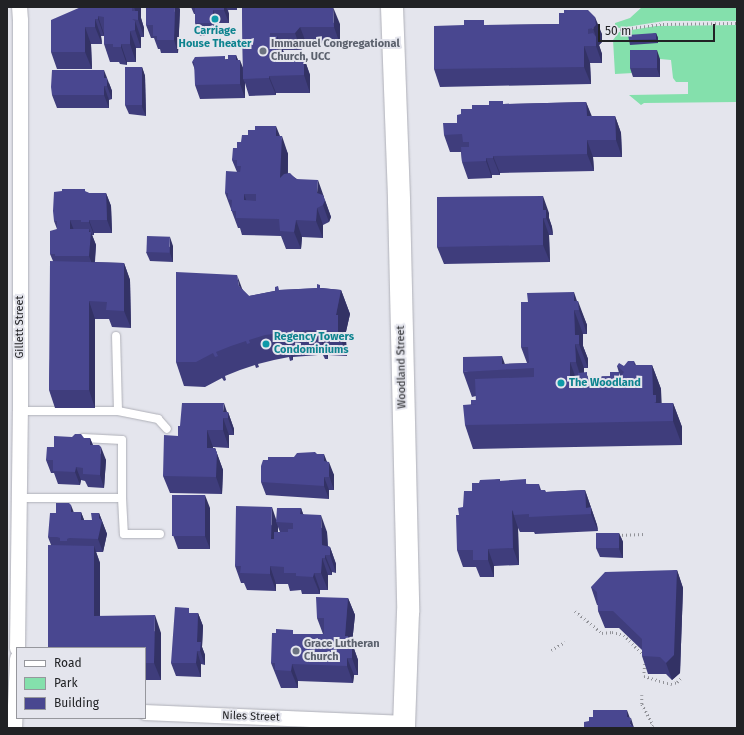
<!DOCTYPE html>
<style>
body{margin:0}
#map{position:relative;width:744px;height:735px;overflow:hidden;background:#e4e5ed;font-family:"Fira Sans",sans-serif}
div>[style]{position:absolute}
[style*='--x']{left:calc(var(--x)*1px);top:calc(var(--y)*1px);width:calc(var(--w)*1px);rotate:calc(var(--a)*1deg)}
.green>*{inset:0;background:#84e0ac}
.path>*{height:2.5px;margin-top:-1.25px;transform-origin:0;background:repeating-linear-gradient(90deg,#919298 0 1px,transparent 0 4px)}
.roads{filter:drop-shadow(0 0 1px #afb0b8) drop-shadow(0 0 1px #afb0b8)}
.lane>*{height:8px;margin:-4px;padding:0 4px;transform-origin:4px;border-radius:4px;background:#fff}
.street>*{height:15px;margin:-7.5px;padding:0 7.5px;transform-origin:7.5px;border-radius:7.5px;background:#fff}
.secondary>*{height:22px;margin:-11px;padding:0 11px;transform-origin:11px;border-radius:11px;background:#fff}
.wall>*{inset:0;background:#3f3d7c}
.shaded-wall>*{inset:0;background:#333265}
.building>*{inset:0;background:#494790;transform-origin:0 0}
.dots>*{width:11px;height:11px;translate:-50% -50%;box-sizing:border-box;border:2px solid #e4e5ed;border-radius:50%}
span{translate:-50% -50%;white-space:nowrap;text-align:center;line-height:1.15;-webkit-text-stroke:4px #e4e5ed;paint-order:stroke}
.culture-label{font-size:11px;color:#0d838f;font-weight:700}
.left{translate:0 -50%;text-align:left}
.worship-label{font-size:11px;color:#5b616d;font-weight:700}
.street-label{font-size:11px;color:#212225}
.frame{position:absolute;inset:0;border:8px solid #212225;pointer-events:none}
.legend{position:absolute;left:16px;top:647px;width:130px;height:72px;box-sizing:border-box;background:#e4e5ed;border:1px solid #96979d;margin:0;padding:5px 7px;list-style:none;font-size:12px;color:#212225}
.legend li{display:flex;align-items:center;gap:8px;height:20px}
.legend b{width:20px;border:1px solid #96979d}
.scale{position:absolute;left:598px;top:24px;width:117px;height:18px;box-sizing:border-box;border:2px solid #212225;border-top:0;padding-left:5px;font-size:12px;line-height:14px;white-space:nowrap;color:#212225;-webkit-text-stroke:3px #e4e5ed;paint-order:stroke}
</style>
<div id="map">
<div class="green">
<div style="clip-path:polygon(642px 7px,737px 7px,737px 21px,664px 21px,620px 28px,615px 27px,615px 23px,630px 18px)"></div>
<div style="clip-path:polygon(737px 25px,737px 102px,644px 103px,641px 105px,629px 95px,688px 94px,688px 82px,676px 82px,673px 78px,671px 60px,660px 59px,633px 73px,615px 74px,613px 40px,619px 32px,656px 26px)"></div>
</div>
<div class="path">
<div style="--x:608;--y:31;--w:55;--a:-7.3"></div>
<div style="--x:663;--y:24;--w:74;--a:-0.8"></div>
<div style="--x:618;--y:535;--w:26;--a:-2"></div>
<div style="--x:575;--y:611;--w:35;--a:39"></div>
<div style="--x:602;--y:633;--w:10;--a:-6"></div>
<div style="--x:612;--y:632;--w:12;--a:14"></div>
<div style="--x:624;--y:635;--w:28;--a:46"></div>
<div style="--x:551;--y:650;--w:16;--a:-30"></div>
<div style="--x:645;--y:664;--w:12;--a:95"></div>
<div style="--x:644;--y:676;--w:28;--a:17"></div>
<div style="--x:671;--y:684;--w:6;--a:-18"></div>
<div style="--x:677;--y:682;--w:7;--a:-45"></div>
<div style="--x:642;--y:695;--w:9;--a:90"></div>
<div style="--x:642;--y:704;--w:24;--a:62"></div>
<div style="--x:653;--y:725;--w:4;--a:124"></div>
</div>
<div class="roads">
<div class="lane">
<div style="--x:20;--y:411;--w:98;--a:0"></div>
<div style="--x:118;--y:411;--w:75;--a:-91.5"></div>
<div style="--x:118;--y:411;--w:41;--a:11.3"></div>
<div style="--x:158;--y:419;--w:13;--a:48"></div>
<div style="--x:19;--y:498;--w:103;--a:0"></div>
<div style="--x:122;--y:498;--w:58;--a:-90"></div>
<div style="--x:122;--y:440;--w:39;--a:-177"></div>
<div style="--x:122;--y:498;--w:36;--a:87"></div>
<div style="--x:124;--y:534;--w:36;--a:0"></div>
</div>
<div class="street">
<div style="--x:17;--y:648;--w:237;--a:-89.3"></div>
<div style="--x:20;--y:411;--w:391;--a:-90"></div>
<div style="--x:20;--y:20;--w:13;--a:-94"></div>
<div style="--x:145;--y:712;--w:260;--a:2.4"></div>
<div style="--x:14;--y:728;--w:70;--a:-87.5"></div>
</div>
<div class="secondary">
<div style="--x:392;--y:7;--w:194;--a:87.9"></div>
<div style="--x:399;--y:201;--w:411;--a:88.7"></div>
<div style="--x:408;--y:612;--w:116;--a:92"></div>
</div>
</div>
<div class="wall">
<div style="clip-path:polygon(81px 7px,141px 7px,141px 18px,144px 28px,144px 37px,141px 37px,141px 48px,136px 48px,136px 62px,127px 62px,127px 65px,120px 64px,119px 62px,110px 62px,104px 44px,104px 36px,101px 36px,102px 44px,91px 44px,92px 69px,57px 69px,51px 52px)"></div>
<div style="clip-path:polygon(191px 7px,237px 7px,237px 10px,228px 10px,229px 14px,229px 23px,218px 23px,218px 36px,200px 36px,195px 23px,195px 14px,194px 14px)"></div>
<div style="clip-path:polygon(242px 7px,340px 24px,340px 44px,307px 45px,301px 50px,283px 50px,284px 53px,284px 58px,304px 58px,310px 75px,310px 93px,276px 93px,276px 95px,249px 96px,245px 83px,245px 98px,200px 99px,195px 85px,195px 70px,192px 62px,228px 59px,236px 55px,238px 60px,243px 68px)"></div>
<div style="clip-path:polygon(180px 9px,178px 53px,161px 53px,160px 49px,158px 49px,154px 38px,151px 38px,146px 25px)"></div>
<div style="clip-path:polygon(564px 10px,602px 34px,602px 42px,599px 45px,602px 54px,602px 63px,590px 63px,591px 84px,440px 87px,434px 69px,486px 25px,559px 24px,564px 13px)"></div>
<div style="clip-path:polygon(656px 33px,658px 38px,658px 43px,630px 45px,629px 40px)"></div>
<div style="clip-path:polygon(660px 59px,660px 77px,633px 77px,630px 68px)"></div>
<div style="clip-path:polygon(142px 67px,145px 76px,146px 116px,129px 114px,125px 105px)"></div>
<div style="clip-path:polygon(109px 83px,112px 91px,112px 99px,109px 100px,109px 108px,57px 108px,52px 95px)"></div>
<div style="clip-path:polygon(586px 102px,591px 116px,615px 116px,621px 133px,622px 157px,593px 157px,594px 171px,500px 173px,500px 175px,492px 175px,492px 178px,468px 179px,462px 162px,461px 152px,450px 152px,444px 135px,457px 123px,461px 114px,472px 109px,489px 105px,504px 104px)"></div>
<div style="clip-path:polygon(280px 136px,288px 154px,288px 173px,324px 197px,324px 198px,331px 217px,329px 222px,323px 225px,323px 238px,302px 237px,301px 249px,286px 249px,281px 236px,242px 235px,240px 228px,238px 228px,225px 193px,237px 172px,232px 160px,237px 148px,241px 142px)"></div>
<div style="clip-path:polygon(86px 192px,89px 193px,106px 193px,111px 206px,112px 233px,94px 233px,94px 235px,92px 235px,96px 245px,95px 262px,124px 263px,130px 280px,131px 328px,112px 327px,109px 319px,95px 319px,95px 408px,55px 408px,49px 390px,53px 261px,50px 254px,57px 229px,54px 221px)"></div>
<div style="clip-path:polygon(549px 213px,549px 218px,552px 227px,553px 235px,549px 235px,550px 262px,444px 264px,437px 247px)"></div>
<div style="clip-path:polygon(173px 246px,173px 262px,150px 261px,146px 252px)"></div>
<div style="clip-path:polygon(322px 288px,341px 290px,350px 314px,345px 336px,346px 340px,347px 356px,328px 355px,328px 359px,325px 359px,323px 355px,318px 355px,293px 357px,293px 360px,290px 361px,289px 357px,274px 360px,258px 364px,259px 367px,256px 368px,255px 365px,240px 370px,225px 376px,226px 380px,224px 381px,222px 378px,205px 387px,184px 386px,176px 362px,242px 289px,249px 296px,279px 290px)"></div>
<div style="clip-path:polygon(577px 301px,587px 325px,587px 334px,583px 334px,583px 346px,588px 359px,588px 368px,584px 368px,584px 373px,589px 377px,620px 376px,617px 366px,624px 366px,634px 361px,636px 365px,652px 365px,661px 389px,661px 403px,673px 403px,682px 427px,682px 445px,473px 449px,465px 425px,471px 404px,476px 400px,476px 396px,472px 397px,463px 372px,505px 364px,527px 363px,521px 347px,528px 302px)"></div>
<div style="clip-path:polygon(227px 412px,228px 412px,234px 429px,234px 435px,229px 435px,229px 448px,213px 447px,213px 448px,215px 448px,223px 470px,222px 494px,170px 493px,163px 476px,178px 436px,180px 426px)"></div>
<div style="clip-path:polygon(84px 438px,90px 438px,93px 445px,106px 460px,104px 488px,88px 487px,85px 481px,81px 480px,80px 485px,58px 484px,54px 473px,51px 473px,46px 460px,54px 447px)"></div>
<div style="clip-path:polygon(317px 454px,327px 462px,334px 475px,334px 490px,329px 490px,329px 499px,266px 495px,261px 482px,268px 460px,294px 457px)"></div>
<div style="clip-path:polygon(500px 479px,500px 481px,528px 484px,539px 484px,541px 490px,545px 490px,546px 492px,585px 490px,597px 525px,598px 531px,535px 534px,534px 532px,520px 532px,518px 528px,519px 565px,494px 566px,494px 577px,480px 577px,476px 567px,463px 567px,457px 550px,459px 515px,472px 491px,479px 483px)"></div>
<div style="clip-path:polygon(210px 508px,210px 549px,178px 549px,173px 535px)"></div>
<div style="clip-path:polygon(evenodd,301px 508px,303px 514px,327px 532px,328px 546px,330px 547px,336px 564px,336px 573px,332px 572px,332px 575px,328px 575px,328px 590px,320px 590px,320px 594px,302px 594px,301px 590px,290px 591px,288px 584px,276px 584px,276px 591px,247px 590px,244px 583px,241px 583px,235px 566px,276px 520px,301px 508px,278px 527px,280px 532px,278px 532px,278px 527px)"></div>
<div style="clip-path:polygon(74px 512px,81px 512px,84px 520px,92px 520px,99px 513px,107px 534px,103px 552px,96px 552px,100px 563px,100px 616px,161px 633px,161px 680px,145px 680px,145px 648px,48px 648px,51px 545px,48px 537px)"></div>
<div style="clip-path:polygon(619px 533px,623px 542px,623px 558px,600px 557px,596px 548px)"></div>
<div style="clip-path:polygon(677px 570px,683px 588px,680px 673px,672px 680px,666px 674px,648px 674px,642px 656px,642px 650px,619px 628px,605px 628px,598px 611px,598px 605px,597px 605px,591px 587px)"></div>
<div style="clip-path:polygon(348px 598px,355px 615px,352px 643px,358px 660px,358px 675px,354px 675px,353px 683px,298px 681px,298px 688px,281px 688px,271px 663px,294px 634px,323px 634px,317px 618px)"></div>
<div style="clip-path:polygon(191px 613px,198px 613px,203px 626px,202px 647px,205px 655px,205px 665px,201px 664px,201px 677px,176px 676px,171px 663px)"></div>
</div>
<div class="shaded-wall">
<div style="clip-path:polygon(134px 7px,141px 7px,141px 18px,144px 28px,144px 37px)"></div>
<div style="clip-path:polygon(175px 7px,179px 7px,180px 9px,178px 53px,174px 40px)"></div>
<div style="clip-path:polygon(224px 7px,226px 7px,229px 14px,229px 23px,224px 10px)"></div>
<div style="clip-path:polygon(333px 7px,340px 24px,340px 44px,334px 27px)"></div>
<div style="clip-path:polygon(213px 10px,218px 23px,218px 36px,213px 23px)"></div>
<div style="clip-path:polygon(98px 16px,104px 34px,104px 36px,98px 19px)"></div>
<div style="clip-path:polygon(595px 17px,602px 34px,602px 42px,599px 45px,602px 54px,602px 63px,596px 46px,596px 37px,593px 28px)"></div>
<div style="clip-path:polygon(95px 19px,101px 36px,102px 44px,95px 27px)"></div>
<div style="clip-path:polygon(135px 21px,141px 38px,141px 48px,135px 30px)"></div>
<div style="clip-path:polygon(85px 27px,91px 44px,92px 69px,85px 52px)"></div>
<div style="clip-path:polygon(300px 27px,307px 45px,301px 50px,295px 33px)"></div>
<div style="clip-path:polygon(130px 31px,136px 48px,136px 62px,130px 44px)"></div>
<div style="clip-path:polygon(656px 33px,658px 38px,658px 43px,656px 39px)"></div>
<div style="clip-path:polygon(277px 36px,284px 53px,284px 73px,277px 55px)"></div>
<div style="clip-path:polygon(121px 44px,127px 62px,127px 65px,121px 47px)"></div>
<div style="clip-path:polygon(584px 46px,590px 63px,591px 84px,584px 67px)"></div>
<div style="clip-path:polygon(657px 50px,660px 59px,660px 77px,657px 69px)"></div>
<div style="clip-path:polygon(236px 55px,240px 66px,240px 60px,245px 73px,243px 79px,245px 83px,245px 98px,240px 84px,236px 60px)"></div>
<div style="clip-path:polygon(304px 58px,310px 75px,310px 93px,304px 75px)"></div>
<div style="clip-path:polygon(142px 67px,145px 76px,146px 116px,142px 107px)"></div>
<div style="clip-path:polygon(104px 70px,112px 91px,112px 99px,104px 78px)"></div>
<div style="clip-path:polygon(269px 76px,276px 93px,276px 95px,269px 78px)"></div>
<div style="clip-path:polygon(104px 86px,109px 100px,109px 108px,104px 95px)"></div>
<div style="clip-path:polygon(586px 102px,593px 119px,587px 116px)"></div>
<div style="clip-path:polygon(615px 116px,621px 133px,622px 157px,616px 140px)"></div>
<div style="clip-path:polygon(276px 126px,282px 141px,282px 136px,288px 154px,287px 195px,280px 178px,276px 136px)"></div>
<div style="clip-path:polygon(587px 140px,593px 157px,594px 171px,587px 154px)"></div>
<div style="clip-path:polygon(493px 156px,500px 173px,500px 175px,493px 158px)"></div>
<div style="clip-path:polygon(486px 158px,492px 175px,492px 178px,486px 161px)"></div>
<div style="clip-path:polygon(318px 180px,324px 197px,324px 203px,325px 200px,331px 217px,329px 222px,323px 205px,317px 193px)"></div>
<div style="clip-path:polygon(106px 193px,111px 206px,112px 233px,107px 220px)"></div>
<div style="clip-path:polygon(244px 194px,250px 211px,244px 200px)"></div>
<div style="clip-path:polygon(543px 196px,549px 213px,549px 218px,552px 227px,553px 235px,543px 210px)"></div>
<div style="clip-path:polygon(317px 208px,323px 225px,323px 238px,316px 221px)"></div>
<div style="clip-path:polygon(543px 218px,549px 235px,550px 262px,543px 245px)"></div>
<div style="clip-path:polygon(70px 220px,75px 233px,70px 229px)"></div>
<div style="clip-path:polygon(89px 220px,94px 233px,94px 235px,89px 222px)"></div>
<div style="clip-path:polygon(296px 220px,302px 237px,301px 249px,294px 232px)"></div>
<div style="clip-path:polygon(89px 229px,91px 234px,91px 232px,96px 245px,94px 269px,89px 256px)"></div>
<div style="clip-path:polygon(170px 237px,173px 246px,173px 262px,170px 253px)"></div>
<div style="clip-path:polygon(124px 263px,130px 280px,131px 328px,124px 311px)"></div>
<div style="clip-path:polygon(237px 275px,246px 299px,239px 286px)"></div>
<div style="clip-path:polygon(341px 290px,350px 314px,345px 336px,346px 340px,347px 356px,338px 332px,336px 315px)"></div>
<div style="clip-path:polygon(574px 292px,578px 304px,578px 301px,587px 325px,587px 334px,579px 310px,574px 301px)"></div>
<div style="clip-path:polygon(89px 301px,95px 319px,95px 408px,89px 390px)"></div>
<div style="clip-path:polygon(574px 310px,583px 334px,583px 346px,588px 359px,588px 368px,579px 344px,575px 335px)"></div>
<div style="clip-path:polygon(319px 331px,328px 355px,328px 359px,319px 335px)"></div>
<div style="clip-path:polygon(284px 333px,293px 357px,293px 360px,284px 336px)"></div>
<div style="clip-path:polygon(575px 344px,584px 368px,584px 387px,576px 362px)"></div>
<div style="clip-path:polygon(502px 356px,507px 370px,502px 364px)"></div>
<div style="clip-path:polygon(570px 362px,579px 387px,570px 377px)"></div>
<div style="clip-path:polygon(652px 365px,661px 389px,662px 410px,663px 421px,653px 395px)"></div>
<div style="clip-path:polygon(224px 403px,228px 415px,228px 412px,234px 429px,234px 435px,228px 418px,223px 412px)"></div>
<div style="clip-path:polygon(673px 403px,682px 427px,682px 445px,673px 421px)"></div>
<div style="clip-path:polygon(223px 418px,229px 435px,229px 448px,223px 430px)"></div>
<div style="clip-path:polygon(207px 430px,213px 447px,213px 465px,207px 448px)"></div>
<div style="clip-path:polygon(90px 438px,95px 451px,90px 445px)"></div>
<div style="clip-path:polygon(101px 447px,106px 460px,104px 488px,100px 475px)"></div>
<div style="clip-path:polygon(215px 448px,223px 470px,222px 494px,216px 477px)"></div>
<div style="clip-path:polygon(324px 454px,329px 467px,329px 462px,334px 475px,334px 490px,324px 461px)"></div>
<div style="clip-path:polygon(76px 467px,81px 480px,80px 485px,75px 472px)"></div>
<div style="clip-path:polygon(324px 477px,329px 490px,329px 499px,324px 486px)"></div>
<div style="clip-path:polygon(585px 490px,597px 525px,598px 531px,591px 514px,586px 508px)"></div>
<div style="clip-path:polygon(205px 495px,210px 508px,210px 549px,205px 536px)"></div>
<div style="clip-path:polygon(71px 505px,76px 518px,71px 512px)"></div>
<div style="clip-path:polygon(272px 507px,277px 522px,276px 522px,278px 527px,277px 556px,271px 539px)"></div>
<div style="clip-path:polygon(301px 508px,307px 525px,300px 514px)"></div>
<div style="clip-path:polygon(512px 510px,518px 528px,519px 565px,513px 548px)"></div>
<div style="clip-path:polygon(81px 512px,86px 525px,81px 520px)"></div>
<div style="clip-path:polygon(99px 513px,107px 534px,103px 552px,98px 539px)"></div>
<div style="clip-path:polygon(321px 515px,327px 532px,328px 555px,322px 545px)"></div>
<div style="clip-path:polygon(619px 533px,623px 542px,623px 558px,619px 549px)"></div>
<div style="clip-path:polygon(94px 546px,100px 563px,100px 634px,94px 616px)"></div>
<div style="clip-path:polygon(330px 547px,336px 564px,336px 573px,330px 555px)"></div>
<div style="clip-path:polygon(488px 549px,494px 566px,494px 577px,488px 560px)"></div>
<div style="clip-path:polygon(325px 555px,332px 572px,332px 575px,325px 558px)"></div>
<div style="clip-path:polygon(322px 558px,328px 575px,328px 590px,321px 573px)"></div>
<div style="clip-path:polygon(270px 566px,276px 584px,276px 591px,270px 574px)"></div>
<div style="clip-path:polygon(677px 570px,683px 588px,680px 673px,672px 680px,666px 663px)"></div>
<div style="clip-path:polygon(314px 573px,320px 590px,320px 594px,313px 577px)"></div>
<div style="clip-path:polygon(348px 598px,355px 615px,352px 643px,358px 660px,358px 675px,352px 658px,345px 636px)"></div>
<div style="clip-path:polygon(198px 613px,203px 626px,202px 647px,205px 655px,205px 665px,197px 642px)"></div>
<div style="clip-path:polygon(155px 615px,161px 633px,161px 680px,154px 663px)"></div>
<div style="clip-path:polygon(197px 651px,201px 664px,201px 677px,196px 663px)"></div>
<div style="clip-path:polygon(347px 658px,354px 675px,353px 683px,347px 666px)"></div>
<div style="clip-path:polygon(292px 664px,298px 681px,298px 688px,291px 671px)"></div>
<div style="clip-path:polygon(627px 710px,631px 721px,631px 718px,634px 728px,632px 728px,627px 717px)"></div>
</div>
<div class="building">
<div style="clip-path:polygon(81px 7px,134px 7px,134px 8px,132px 8px,132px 11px,138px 11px,138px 20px,132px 19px,135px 21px,135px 30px,130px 31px,130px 44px,121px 44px,121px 47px,113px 47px,113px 44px,104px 44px,104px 17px,98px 16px,98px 19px,95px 19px,95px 27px,85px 27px,85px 52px,51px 52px,51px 20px)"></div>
<div style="clip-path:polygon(146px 7px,175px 7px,174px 40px,157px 40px,157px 36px,153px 36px,153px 25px,146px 25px)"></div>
<div style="clip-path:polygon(195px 7px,224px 7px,224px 10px,213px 10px,213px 23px,195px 23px)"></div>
<div style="clip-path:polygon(242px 7px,333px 7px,334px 27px,300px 27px,295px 33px,270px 33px,270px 36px,277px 36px,277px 55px,269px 55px,269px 59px,304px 58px,304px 75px,269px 76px,269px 78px,243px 79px)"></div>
<div style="clip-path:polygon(564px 10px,588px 10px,595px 17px,596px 25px,593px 28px,588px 29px,588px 34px,593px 33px,596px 37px,596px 46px,584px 46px,584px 67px,434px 69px,434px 26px,464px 25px,464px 20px,484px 20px,484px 25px,559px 24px,559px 13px,564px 13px)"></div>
<div style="clip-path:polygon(656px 33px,656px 39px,629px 40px,628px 35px)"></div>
<div style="left:630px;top:50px;width:27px;height:18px"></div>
<div style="clip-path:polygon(228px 55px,236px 55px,236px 60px,240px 60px,240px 84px,195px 85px,194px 62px,192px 62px,195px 57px,225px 56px,225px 60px,228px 59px)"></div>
<div style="left:125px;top:67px;width:17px;height:38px"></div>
<div style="clip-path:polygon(52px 70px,104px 70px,104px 78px,107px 78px,107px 86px,104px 86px,104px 95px,52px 95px,51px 87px)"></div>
<div style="clip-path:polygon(489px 101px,503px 101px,503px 104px,586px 102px,587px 116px,615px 116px,616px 140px,587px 140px,587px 154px,493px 156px,493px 158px,486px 158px,486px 161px,462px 162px,461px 147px,469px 147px,469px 142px,463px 142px,462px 134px,444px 135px,443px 123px,457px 123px,457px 115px,461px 114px,461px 109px,472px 109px,472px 105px,489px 105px)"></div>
<div style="clip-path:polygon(evenodd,255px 126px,276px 126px,276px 136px,282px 136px,280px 178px,284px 174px,290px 173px,296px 179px,318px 180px,317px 193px,323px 195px,325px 200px,323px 205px,317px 208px,316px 221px,296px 220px,294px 232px,280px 231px,279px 219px,236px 218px,236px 211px,231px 211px,232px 200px,228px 199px,228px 193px,225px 193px,226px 171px,240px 172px,241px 166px,237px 166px,237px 160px,232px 160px,233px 148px,237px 148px,237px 142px,241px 142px,242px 135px,248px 135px,248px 130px,255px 130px,255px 126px,244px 194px,256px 194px,256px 201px,244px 200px,244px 194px)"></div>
<div style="clip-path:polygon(62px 189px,85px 189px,85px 191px,89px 193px,106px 193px,107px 220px,89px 220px,89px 222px,81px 222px,81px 220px,70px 220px,70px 229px,89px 229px,89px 232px,91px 232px,89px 256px,55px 256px,55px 254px,50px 254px,50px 231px,57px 229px,57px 221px,54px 221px,53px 211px,54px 192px,62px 191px)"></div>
<div style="clip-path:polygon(543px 196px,543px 210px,546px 210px,546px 218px,543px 218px,543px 245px,437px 247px,437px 197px)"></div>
<div style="left:147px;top:236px;width:23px;height:16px;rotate:2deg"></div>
<div style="clip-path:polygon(50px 261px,124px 263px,124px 311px,106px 310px,107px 302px,89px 301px,89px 390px,49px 390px)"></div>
<div style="clip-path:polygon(176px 272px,237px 275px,239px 286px,249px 296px,275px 291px,275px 287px,278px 286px,279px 290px,317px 288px,317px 284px,320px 285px,320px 288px,341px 290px,336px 315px,338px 315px,338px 332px,319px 331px,319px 335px,316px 335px,316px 331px,309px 330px,284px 333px,284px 336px,281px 337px,281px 333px,265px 335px,249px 340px,250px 343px,247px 344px,246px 341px,231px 346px,216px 352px,218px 356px,215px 357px,213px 353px,196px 362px,176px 362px)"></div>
<div style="clip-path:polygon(574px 292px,574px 301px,578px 301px,579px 310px,574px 310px,575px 335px,579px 335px,579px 344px,575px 344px,576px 362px,570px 362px,570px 377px,578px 376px,578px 373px,587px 372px,587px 377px,610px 376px,610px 372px,619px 372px,619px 376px,621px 376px,624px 372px,617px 366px,619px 363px,624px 366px,628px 361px,634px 361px,634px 365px,652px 365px,653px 395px,656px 395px,656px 402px,654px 403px,673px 403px,673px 421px,465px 425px,463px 405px,476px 404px,475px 379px,534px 377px,534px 368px,463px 372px,463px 357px,502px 356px,502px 364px,529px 363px,528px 347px,521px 347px,521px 302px,528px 302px,527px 293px)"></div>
<div style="left:471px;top:400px;width:5px;height:4px"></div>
<div style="clip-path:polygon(182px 403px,224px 403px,223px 412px,228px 412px,228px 418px,223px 418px,223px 430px,207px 430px,207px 448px,215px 448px,217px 453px,216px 477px,163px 476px,164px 435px,178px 436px,178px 426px,180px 426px)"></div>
<div style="clip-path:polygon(75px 434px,81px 434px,84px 438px,90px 438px,90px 445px,99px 445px,101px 447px,100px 475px,83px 474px,83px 468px,76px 467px,75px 472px,53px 471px,53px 460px,46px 460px,47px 447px,54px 447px,54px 436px,72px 437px)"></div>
<div style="clip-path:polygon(315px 452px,317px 454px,324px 454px,324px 461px,329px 462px,329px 477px,324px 477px,324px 486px,261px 482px,261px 466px,263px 460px,268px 460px,268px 457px,294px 457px,297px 453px)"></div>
<div style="clip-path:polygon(500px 479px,499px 481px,526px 479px,526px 484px,539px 484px,539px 490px,545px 490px,545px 492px,585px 490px,586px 508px,591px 507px,591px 514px,529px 517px,529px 514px,514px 515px,513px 511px,512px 510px,513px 548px,488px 549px,488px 560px,473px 560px,473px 550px,457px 550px,456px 515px,459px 515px,458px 508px,463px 507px,464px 491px,472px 491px,472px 483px,479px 483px,480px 480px)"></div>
<div style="left:205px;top:495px;width:41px;height:33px;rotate:90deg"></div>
<div style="clip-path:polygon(56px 503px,69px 503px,71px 505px,71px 512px,81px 512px,81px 520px,92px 520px,91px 513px,99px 513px,99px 518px,102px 521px,98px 539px,69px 538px,67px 539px,67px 541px,60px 541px,60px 538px,57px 537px,48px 537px,50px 513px,56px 513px)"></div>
<div style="clip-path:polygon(236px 506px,272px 507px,271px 539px,274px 539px,274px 532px,288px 532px,288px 529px,293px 529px,293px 523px,276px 522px,277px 508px,301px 508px,300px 514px,321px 515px,322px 545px,330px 547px,330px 555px,325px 555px,325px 558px,322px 558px,321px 573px,314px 573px,313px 577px,296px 576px,296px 573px,284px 573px,284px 567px,270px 566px,270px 574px,240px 573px,241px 566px,235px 566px)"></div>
<div style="left:596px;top:533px;width:23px;height:15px"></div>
<div style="clip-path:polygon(48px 545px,94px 546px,94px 616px,155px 615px,154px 663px,145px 663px,145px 648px,48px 648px)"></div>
<div style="clip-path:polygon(677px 570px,674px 655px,666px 663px,660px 657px,642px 656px,642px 639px,613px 611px,598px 611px,597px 592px,591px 587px,605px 572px)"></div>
<div style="clip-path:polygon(316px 597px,348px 598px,345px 636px,348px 636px,348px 643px,352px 643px,352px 658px,347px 658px,347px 666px,292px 664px,291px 671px,275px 670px,275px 663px,271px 663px,272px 633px,276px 633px,276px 629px,293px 630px,293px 634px,324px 634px,324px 618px,317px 618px)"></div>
<div style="clip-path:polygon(175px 607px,189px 608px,189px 613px,198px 613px,197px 642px,201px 642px,200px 651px,197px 651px,196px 663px,171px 663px)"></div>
<div style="clip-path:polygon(593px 710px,627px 710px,627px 717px,631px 718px,630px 724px,635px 728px,584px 728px,584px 722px,589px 721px,589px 717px,593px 717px)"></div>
</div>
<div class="dots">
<div style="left:215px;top:19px;background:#0f9aa8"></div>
<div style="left:263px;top:51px;background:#6b7280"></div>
<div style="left:266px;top:344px;background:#0f9aa8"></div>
<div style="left:561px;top:383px;background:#0f9aa8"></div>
<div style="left:296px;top:651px;background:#6b7280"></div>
</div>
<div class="culture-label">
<span style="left:215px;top:38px">Carriage<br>House Theater</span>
<span class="left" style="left:274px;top:344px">Regency Towers<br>Condominiums</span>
<span class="left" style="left:569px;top:383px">The Woodland</span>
</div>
<div class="worship-label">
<span class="left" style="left:271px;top:51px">Immanuel Congregational<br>Church, UCC</span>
<span class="left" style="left:304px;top:651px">Grace Lutheran<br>Church</span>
</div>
<div class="street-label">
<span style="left:20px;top:327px;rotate:-90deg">Gillett Street</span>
<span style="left:402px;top:367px;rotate:-91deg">Woodland Street</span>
<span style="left:251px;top:717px;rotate:2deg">Niles Street</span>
</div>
<div class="frame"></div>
<ul class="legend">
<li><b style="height:5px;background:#fff"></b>Road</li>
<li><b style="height:11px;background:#84e0ac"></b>Park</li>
<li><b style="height:11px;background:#494790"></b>Building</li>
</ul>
<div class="scale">50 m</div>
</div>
